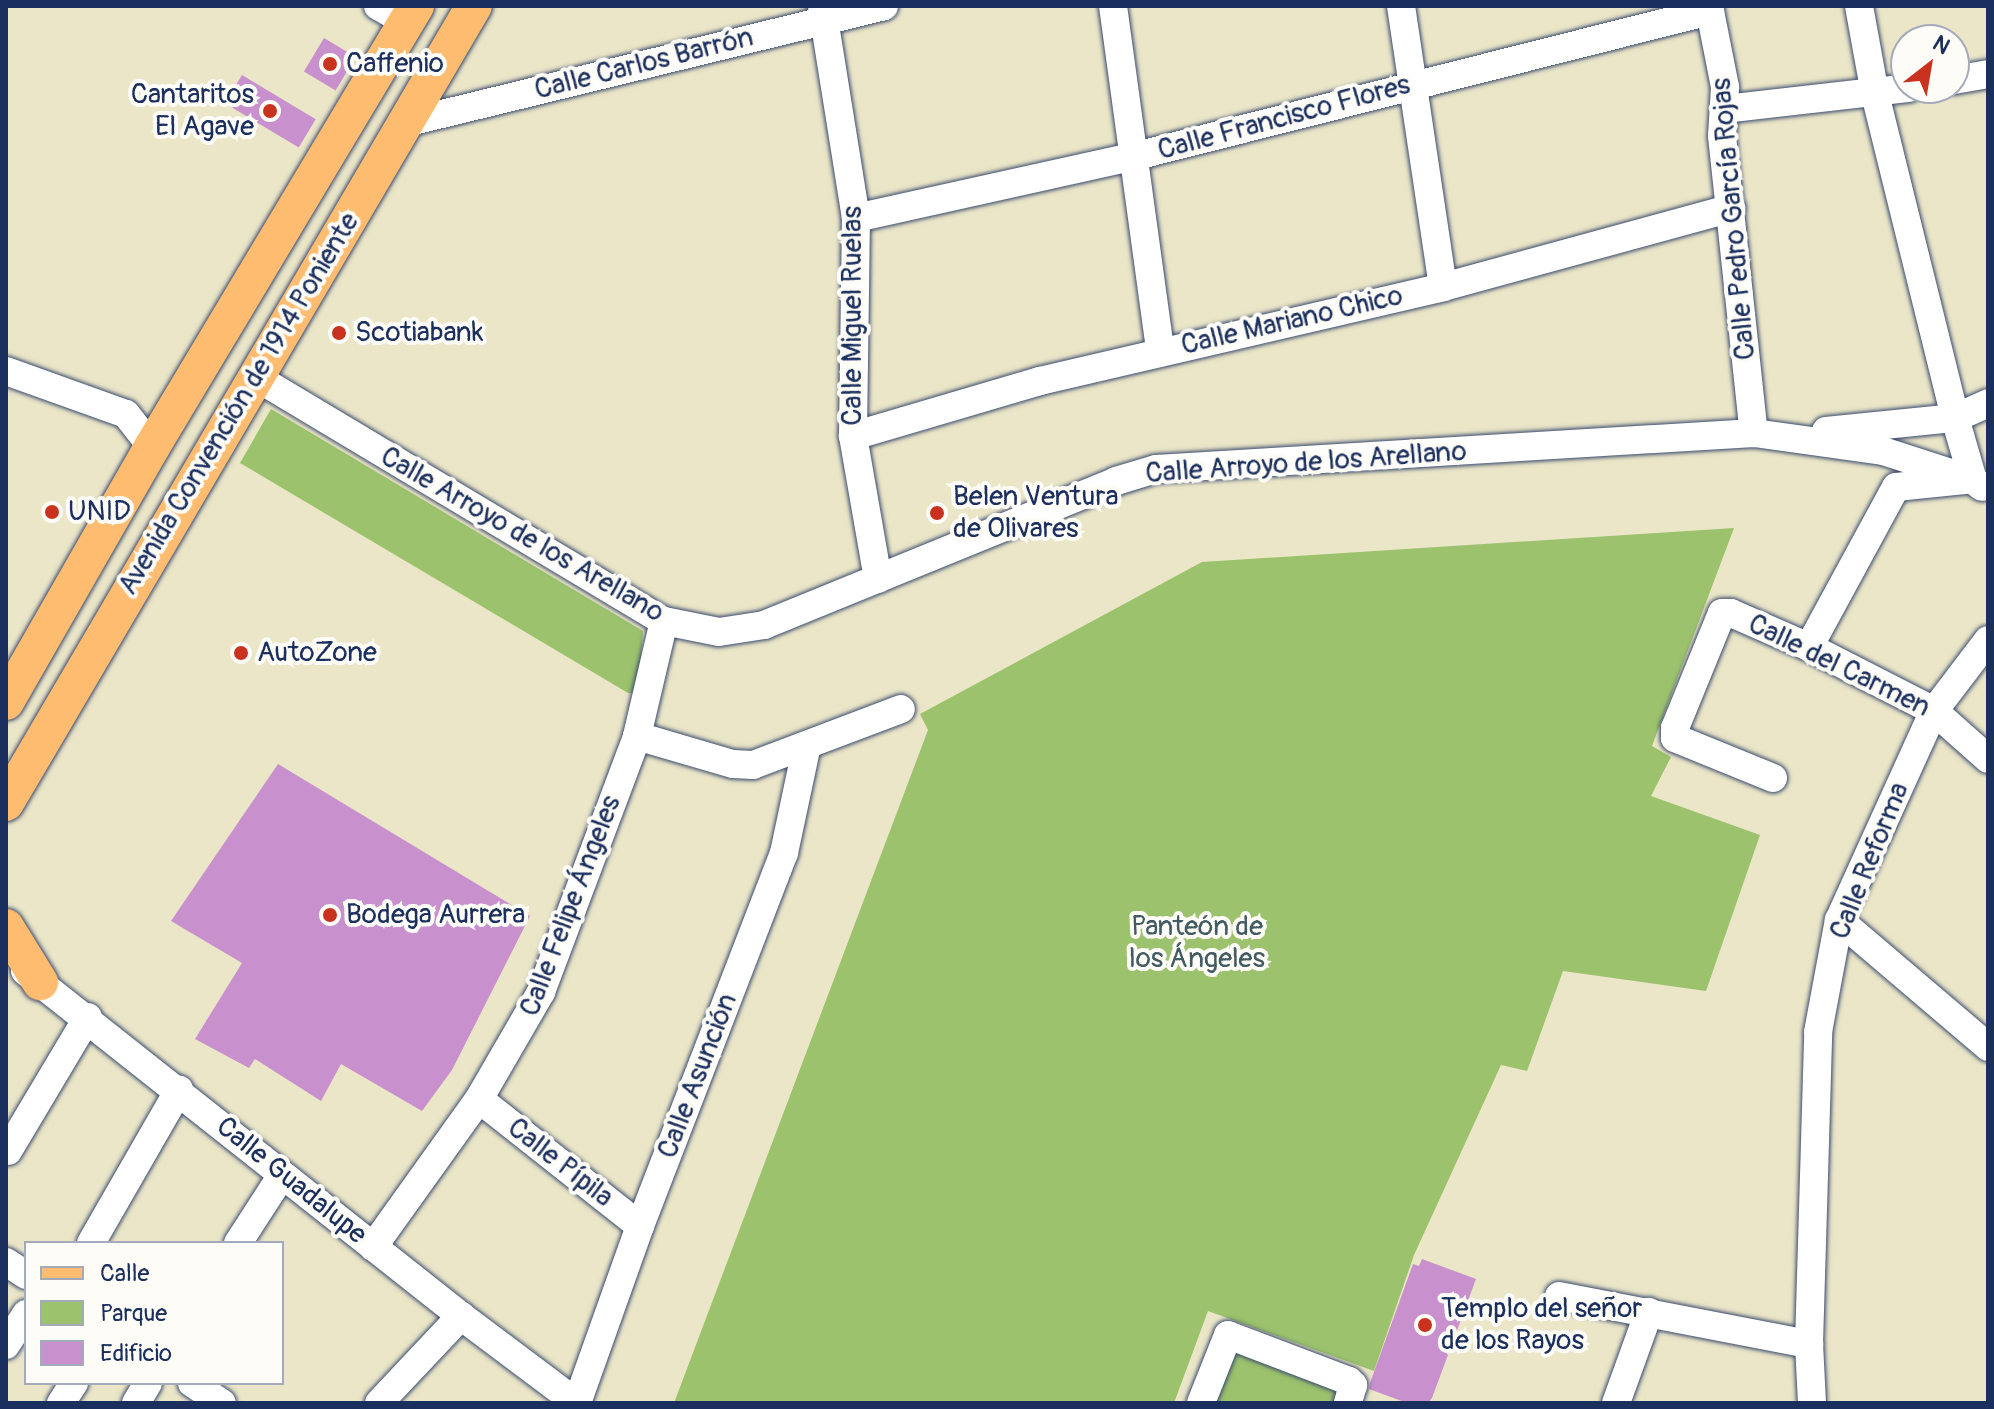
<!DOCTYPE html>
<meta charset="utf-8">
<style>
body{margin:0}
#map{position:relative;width:1994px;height:1409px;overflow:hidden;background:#ebe6c8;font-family:Pangolin,sans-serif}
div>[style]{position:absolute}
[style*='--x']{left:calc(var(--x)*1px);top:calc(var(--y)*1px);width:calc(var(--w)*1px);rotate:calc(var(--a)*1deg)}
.green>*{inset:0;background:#9cc26d}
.building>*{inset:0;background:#c890cd;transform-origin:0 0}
.roads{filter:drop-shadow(0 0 2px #3a4a6e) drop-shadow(0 0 2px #3a4a6e)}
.minor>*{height:28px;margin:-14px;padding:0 14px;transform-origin:14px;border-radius:14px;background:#fff}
.major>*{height:36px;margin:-18px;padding:0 18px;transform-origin:18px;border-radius:18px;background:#fdbc70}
.dots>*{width:22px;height:22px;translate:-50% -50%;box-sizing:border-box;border:4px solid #fdfcf7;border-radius:50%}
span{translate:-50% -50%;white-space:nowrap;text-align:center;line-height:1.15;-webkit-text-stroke:8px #fdfcf7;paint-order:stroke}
.poi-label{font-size:28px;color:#1b2f5e}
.left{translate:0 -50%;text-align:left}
.right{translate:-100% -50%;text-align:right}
.street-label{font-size:28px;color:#1b2f5e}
.park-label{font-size:28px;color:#425b62}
.frame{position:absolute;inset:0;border:8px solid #1b2f5e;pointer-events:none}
.legend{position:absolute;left:24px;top:1241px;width:260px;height:144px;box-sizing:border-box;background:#fdfcf7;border:2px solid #a3aaba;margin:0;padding:10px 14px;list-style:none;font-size:24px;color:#1b2f5e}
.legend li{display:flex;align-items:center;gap:16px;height:40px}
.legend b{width:40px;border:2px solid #a3aaba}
.north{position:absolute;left:1890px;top:24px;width:80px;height:80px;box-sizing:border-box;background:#fdfcf7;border:2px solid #a3aaba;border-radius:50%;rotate:31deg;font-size:22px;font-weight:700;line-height:32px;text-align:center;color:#1b2f5e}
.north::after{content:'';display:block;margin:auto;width:28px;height:36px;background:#c8321e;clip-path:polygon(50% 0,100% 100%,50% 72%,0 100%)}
</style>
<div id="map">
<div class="green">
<div style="clip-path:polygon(271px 409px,643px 631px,638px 693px,628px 693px,240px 463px)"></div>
<div style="clip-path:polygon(1734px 528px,1652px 746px,1671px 757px,1651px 796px,1760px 835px,1706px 991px,1563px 971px,1527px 1071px,1501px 1065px,1414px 1255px,1374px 1371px,1208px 1311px,1174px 1403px,674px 1403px,928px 730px,920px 714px,1202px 562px)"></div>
<div style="clip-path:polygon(1231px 1341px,1348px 1388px,1342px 1403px,1209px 1403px)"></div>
</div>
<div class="building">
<div style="left:324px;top:38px;width:37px;height:39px;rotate:31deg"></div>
<div style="left:242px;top:75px;width:86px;height:33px;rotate:31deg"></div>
<div style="clip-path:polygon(278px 764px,530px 916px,452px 1070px,422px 1111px,341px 1064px,321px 1101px,255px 1059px,249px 1068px,195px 1039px,242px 963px,171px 921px)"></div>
<div style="clip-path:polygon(1422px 1259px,1476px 1279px,1432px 1398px,1428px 1403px,1407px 1403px,1369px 1389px,1370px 1383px,1413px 1264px,1419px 1266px)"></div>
</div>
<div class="roads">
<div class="minor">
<div style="--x:378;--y:6;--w:32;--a:30"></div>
<div style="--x:822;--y:6;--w:215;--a:80.9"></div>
<div style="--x:856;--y:218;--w:218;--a:90.8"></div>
<div style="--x:853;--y:436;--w:145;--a:80.1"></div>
<div style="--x:1113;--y:6;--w:347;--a:82.2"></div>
<div style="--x:1401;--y:6;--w:284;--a:81.5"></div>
<div style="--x:1709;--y:6;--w:83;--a:78.8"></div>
<div style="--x:1725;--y:87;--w:49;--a:93.5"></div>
<div style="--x:1722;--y:136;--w:299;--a:83.9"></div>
<div style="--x:1859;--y:6;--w:89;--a:79.7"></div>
<div style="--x:1875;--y:94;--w:334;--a:76.1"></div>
<div style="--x:1955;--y:418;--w:65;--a:73.8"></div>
<div style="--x:1973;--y:480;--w:11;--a:38"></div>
<div style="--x:1954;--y:80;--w:35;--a:-10"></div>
<div style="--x:1724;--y:109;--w:186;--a:-6.5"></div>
<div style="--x:405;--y:123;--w:493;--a:-13.7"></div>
<div style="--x:856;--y:218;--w:287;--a:-12.5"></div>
<div style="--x:1136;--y:156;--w:592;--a:-14.18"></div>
<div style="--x:6;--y:371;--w:127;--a:19.7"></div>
<div style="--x:126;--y:414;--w:42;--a:51.8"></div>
<div style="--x:254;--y:376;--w:478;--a:30.9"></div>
<div style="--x:664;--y:621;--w:56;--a:11.3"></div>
<div style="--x:719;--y:632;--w:46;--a:-8.8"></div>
<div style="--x:764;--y:625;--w:380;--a:-22.2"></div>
<div style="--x:1116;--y:481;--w:42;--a:-16.7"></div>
<div style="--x:1156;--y:469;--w:599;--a:-3.45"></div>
<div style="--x:1754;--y:433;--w:130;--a:7.9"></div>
<div style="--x:1883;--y:451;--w:95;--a:17.9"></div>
<div style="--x:1826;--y:431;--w:130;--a:-5.8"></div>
<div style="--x:1955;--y:418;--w:36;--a:-24"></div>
<div style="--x:853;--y:436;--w:195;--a:-16.4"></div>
<div style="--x:1040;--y:381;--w:414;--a:-13.1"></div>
<div style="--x:1443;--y:287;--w:299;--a:-15.3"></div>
<div style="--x:1809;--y:647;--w:182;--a:-61.5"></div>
<div style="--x:1896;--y:487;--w:69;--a:-5.8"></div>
<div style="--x:637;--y:736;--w:100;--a:16.3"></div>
<div style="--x:733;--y:764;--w:20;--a:3"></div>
<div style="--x:753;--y:765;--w:158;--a:-20.7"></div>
<div style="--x:1773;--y:778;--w:106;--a:-157.8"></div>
<div style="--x:1675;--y:738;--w:10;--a:-90"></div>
<div style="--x:1675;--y:728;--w:124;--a:-67.8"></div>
<div style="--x:1722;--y:613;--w:9;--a:0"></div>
<div style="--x:1731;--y:613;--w:85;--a:23.6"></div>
<div style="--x:1809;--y:647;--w:140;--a:27.1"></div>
<div style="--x:1934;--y:711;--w:72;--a:41.6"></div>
<div style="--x:1839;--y:920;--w:196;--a:40.4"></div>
<div style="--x:25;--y:971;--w:556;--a:38.35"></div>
<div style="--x:461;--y:1316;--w:145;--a:36.9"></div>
<div style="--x:577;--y:1403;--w:188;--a:-70.4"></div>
<div style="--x:640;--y:1226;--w:400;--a:-68.9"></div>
<div style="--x:784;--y:853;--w:110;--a:-78"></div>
<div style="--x:479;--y:1099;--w:205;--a:38.3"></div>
<div style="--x:8;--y:1151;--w:156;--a:-59.2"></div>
<div style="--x:91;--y:1243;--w:177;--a:-60.1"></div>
<div style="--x:238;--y:1243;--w:81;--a:-57.1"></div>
<div style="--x:373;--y:1247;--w:182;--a:-54.4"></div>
<div style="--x:479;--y:1099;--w:124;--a:-59.9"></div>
<div style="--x:541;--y:992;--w:273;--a:-69.4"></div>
<div style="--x:637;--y:736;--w:118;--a:-76.8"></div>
<div style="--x:6;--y:1262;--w:24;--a:33"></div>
<div style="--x:1559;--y:1296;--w:255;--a:10.9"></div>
<div style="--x:6;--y:1345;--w:37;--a:-57"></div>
<div style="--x:192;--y:1383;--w:36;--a:34"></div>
<div style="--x:61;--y:1403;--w:24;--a:-57"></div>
<div style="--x:136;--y:1403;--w:23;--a:-59"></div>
<div style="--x:379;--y:1403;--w:120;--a:-46.7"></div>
<div style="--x:1201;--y:1403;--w:73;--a:-68.3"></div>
<div style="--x:1228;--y:1335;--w:129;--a:20.8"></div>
<div style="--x:1349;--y:1381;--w:6;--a:45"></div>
<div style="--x:1353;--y:1385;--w:19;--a:106"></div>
<div style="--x:1616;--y:1403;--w:97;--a:-70.1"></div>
<div style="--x:1812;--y:1403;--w:59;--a:-92.9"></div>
<div style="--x:1809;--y:1344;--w:312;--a:-88.3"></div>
<div style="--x:1818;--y:1032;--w:114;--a:-79.4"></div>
<div style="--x:1839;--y:920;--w:230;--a:-65.6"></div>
<div style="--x:1934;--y:711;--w:89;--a:-52.7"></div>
</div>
<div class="major">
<div style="--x:6;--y:702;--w:294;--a:-60.2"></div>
<div style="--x:152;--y:447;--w:514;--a:-59.09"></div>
<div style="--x:6;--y:803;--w:924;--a:-59.58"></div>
<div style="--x:6;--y:927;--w:65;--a:58.3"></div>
</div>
</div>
<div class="dots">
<div style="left:330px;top:64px;background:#c8321e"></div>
<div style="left:270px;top:111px;background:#c8321e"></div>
<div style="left:339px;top:333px;background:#c8321e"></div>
<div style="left:52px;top:512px;background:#c8321e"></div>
<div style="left:937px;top:513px;background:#c8321e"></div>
<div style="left:241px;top:653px;background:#c8321e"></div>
<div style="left:330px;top:915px;background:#c8321e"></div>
<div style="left:1425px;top:1325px;background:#c8321e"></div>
</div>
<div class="poi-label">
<span class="left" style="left:346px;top:64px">Caffenio</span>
<span class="right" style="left:254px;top:111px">Cantaritos<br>El Agave</span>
<span class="left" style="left:355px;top:333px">Scotiabank</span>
<span class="left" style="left:953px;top:513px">Belen Ventura<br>de Olivares</span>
<span class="left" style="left:68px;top:512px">UNID</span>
<span class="left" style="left:257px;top:653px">AutoZone</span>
<span class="left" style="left:346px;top:915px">Bodega Aurrera</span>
<span class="left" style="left:1441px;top:1325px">Templo del señor<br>de los Rayos</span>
</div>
<div class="street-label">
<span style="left:644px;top:64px;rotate:-14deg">Calle Carlos Barrón</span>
<span style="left:1284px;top:118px;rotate:-15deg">Calle Francisco Flores</span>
<span style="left:1734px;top:219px;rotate:-95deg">Calle Pedro García Rojas</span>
<span style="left:853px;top:316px;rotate:-90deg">Calle Miguel Ruelas</span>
<span style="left:1292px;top:321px;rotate:-13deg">Calle Mariano Chico</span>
<span style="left:239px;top:404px;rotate:-59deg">Avenida Convención de 1914 Poniente</span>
<span style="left:1306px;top:463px;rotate:-4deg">Calle Arroyo de los Arellano</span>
<span style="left:522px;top:535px;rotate:30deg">Calle Arroyo de los Arellano</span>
<span style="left:1839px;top:666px;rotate:26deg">Calle del Carmen</span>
<span style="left:1870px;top:861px;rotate:-68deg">Calle Reforma</span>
<span style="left:571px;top:906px;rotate:-69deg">Calle Felipe Ángeles</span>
<span style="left:698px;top:1076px;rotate:-69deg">Calle Asunción</span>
<span style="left:560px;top:1163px;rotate:38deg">Calle Pípila</span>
<span style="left:291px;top:1181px;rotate:39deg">Calle Guadalupe</span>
</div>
<div class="park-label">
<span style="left:1197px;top:943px">Panteón de<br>los Ángeles</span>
</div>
<div class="frame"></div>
<ul class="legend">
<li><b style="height:10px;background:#fdbc70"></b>Calle</li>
<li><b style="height:22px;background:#9cc26d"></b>Parque</li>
<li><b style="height:22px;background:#c890cd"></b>Edificio</li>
</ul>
<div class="north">N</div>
</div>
